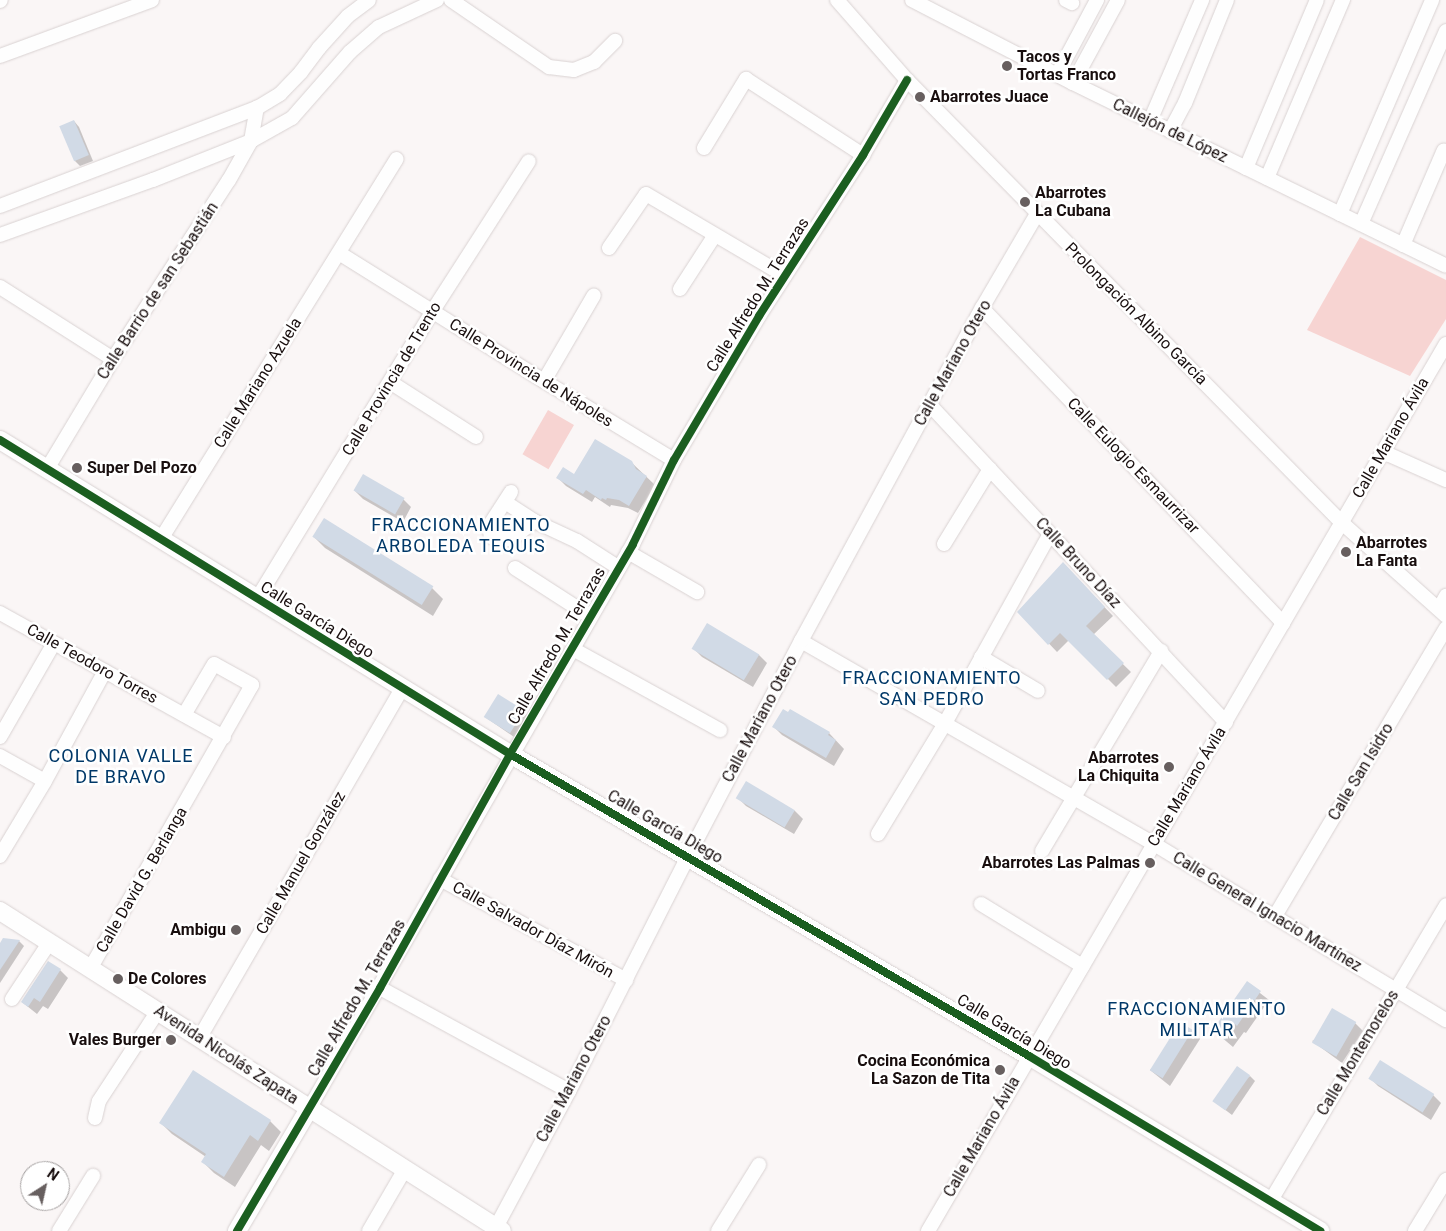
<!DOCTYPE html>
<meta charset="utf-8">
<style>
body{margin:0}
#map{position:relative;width:1446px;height:1231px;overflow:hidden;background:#faf6f6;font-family:Roboto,sans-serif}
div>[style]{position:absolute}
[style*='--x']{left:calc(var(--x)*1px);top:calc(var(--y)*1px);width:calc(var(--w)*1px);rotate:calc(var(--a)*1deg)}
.green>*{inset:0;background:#f7d4d2;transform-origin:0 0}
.shadow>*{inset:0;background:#0003}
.building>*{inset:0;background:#d1dae6;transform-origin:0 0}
.roads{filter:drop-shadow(0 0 1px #d9d2d2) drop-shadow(0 0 1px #d9d2d2)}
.minor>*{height:14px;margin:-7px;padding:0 7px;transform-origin:7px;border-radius:7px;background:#fefefe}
.tertiary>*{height:18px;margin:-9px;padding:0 9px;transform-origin:9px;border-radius:9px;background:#fefefe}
.cycleway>*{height:8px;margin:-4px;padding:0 4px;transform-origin:4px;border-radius:4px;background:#1b5e20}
.dots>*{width:14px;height:14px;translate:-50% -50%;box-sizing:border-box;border:2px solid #fff;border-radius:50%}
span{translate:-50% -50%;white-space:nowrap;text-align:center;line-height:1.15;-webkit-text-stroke:5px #fff;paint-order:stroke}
.poi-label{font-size:16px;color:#180e0e;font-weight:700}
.left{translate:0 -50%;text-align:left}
.right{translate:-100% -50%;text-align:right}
.street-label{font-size:16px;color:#180e0e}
.neighbourhood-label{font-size:18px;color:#003868;letter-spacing:1px}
.north{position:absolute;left:20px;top:1161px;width:50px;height:50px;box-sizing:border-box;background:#fff;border:1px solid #a39f9f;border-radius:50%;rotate:35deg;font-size:14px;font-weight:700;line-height:20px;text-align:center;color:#180e0e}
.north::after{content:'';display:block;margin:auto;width:18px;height:22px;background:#675f5f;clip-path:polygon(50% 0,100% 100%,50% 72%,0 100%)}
</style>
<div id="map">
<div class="green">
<div style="clip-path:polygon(1360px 237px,1446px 280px,1446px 319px,1410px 376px,1307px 330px)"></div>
<div style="left:548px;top:410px;width:30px;height:51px;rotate:30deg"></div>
</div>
<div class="shadow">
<div style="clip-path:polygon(74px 121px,79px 127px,93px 161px,80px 166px,75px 161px)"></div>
<div style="clip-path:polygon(631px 462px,655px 485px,638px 513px,628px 508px,611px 505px,610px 507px,595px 497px,592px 502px,566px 486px,558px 478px)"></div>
<div style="clip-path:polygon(355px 491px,403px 499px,411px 507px,403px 522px,363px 499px)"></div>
<div style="clip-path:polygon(324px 520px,432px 588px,443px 599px,433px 616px,325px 548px,314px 537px)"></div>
<div style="clip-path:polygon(1063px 564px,1113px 616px,1093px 635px,1131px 672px,1116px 687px,1069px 640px,1057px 652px,1019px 612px)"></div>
<div style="clip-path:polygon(708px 625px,759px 655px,767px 663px,753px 687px,702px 657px,694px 649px)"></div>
<div style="clip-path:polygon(523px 711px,528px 716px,514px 737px,485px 717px)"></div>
<div style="clip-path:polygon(774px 727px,829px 733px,844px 749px,834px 766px,782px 735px)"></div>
<div style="clip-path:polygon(746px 783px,795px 811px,803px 819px,794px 834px,746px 806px,738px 798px)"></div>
<div style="clip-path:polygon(19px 941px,24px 946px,0 983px,0 945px)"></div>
<div style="clip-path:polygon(60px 970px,68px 978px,48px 1009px,43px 1006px,37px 1014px,22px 1002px)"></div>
<div style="clip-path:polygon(1247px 983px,1269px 1000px,1246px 1033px,1244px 1032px,1233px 1047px,1214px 1031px)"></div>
<div style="clip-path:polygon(1355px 1023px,1363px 1031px,1342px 1063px,1312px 1041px)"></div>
<div style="clip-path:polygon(1192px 1031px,1200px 1039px,1170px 1086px,1150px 1070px)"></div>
<div style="clip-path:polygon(1250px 1076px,1255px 1081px,1232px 1115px,1215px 1102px)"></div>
<div style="clip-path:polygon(1370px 1078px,1433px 1095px,1441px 1103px,1431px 1120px,1378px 1086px)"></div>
<div style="clip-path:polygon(270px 1121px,281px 1132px,269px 1151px,261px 1145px,235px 1187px,214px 1173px,203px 1162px,206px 1157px,172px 1134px,161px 1123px)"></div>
</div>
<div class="building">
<div style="left:74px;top:120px;width:38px;height:16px;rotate:67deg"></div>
<div style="clip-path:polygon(595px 439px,632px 461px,636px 469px,647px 476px,629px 506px,619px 500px,607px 498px,606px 500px,602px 498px,601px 500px,586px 490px,583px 494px,556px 478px,563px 467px,574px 474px)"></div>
<div style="left:363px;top:474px;width:48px;height:19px;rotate:30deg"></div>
<div style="left:324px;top:518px;width:129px;height:22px;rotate:32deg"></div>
<div style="clip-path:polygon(1063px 562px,1105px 607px,1086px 626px,1124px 663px,1107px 680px,1060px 633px,1048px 645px,1017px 612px)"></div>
<div style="left:707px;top:623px;width:61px;height:30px;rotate:31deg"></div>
<div style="left:498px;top:694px;width:31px;height:27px;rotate:32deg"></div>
<div style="clip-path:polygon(783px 709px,788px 712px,790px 709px,830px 732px,828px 735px,836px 740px,826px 758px,772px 727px)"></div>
<div style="left:746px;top:781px;width:57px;height:20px;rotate:31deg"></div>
<div style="clip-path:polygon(3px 938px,20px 940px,0 970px,0 943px)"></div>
<div style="clip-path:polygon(48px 961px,61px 969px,40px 1002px,34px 998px,28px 1007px,21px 1002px)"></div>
<div style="clip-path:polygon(1247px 981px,1261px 991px,1237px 1026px,1235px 1024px,1225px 1040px,1212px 1031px)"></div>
<div style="left:1332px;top:1008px;width:28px;height:40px;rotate:30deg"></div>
<div style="left:1180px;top:1022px;width:15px;height:57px;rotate:32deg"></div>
<div style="left:1380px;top:1060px;width:64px;height:22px;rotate:32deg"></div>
<div style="left:1237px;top:1066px;width:16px;height:43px;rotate:35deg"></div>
<div style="clip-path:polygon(193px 1070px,271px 1120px,258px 1141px,250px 1135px,224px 1177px,201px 1162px,206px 1154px,159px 1123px)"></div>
</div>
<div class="roads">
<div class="minor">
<div style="--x:451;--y:0;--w:119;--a:34.4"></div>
<div style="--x:549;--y:67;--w:25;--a:7"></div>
<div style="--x:574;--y:70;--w:22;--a:-22"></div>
<div style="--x:594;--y:62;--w:30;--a:-45"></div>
<div style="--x:837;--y:0;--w:106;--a:48.8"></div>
<div style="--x:907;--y:80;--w:619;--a:45.52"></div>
<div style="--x:1341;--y:522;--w:141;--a:41.8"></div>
<div style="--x:912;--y:0;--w:181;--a:27.3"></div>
<div style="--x:1073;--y:83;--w:415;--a:26.1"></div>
<div style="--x:1066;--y:0;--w:7;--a:27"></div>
<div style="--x:0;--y:1;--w:1;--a:-45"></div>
<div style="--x:0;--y:56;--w:162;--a:-20.2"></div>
<div style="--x:1057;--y:75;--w:85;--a:-61.9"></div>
<div style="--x:1073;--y:83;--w:94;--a:-61.5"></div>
<div style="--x:1150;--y:121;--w:132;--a:-66.7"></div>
<div style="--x:1170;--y:131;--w:32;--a:-62"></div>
<div style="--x:1185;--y:103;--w:111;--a:-67.8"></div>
<div style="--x:704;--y:148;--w:81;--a:-58.7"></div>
<div style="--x:746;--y:79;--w:140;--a:33"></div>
<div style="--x:1246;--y:168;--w:182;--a:-67.1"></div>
<div style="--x:1267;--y:178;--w:194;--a:-66.9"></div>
<div style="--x:0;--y:206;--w:275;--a:-20.9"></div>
<div style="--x:257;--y:108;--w:27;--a:-31"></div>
<div style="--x:280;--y:94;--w:30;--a:-46"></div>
<div style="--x:301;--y:72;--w:30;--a:-53"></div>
<div style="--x:319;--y:48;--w:43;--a:-47.8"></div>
<div style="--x:348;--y:16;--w:26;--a:-37"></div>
<div style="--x:1340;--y:214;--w:233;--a:-66.7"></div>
<div style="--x:1361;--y:224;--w:211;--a:-66.2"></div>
<div style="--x:0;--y:235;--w:163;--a:-19.8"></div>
<div style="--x:153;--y:180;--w:105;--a:-21.7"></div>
<div style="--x:251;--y:141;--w:47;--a:-29.3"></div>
<div style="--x:292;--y:118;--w:88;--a:-48.7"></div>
<div style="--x:350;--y:52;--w:38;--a:-41"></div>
<div style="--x:379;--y:27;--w:64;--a:-25"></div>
<div style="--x:1403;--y:245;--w:103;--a:-66.7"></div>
<div style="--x:609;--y:248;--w:65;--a:-55.6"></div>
<div style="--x:646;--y:194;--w:161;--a:30.5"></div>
<div style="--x:339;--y:253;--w:242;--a:32"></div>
<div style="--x:544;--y:381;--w:152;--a:31.3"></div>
<div style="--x:0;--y:287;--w:134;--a:32.5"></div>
<div style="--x:680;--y:289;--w:64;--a:-57.1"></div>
<div style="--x:982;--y:308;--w:436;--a:46.3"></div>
<div style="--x:544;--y:381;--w:99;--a:-59.8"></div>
<div style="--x:390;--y:382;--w:102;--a:32.6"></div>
<div style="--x:930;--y:405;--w:434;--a:47"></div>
<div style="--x:1383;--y:452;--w:69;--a:24"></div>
<div style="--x:47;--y:469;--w:128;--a:-59"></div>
<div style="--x:113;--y:359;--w:213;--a:-57.1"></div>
<div style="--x:229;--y:180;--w:45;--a:-60.6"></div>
<div style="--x:251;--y:141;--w:34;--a:-80"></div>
<div style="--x:511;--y:492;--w:40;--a:122.9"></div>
<div style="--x:489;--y:526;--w:11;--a:80"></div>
<div style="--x:491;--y:537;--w:11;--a:15"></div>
<div style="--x:502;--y:540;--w:10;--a:-6"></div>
<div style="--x:512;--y:539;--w:28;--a:-39"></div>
<div style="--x:505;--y:502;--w:35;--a:33"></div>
<div style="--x:534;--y:521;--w:47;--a:24.9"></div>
<div style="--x:577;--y:541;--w:50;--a:32.7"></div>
<div style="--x:161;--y:539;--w:447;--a:-58.2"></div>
<div style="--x:944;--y:544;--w:88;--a:-58.5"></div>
<div style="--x:628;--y:552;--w:80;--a:30.1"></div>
<div style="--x:515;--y:568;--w:90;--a:32.8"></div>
<div style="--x:257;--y:599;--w:336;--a:-58.6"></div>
<div style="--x:432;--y:312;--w:179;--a:-57.3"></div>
<div style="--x:1439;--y:609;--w:15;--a:-62"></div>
<div style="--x:0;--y:613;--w:256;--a:29"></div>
<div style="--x:801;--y:641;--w:407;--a:29.9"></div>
<div style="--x:1154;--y:844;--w:341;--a:31.1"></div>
<div style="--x:573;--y:649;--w:168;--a:28.9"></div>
<div style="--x:981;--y:657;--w:66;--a:30.8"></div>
<div style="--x:0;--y:737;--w:108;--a:-60.1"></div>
<div style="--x:0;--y:756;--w:51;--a:29.1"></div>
<div style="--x:878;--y:834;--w:127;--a:-58.8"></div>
<div style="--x:944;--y:725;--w:218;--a:-61"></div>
<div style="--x:1042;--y:851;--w:233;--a:-59.2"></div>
<div style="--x:0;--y:856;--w:87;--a:-59"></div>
<div style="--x:45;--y:781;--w:125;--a:-61.4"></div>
<div style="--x:440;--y:879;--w:212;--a:28.5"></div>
<div style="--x:981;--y:904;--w:119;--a:31.5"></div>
<div style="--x:1275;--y:916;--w:335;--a:-59.3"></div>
<div style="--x:90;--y:969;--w:327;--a:-60.3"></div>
<div style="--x:252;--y:685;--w:43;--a:-151.1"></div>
<div style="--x:214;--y:664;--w:59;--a:120.5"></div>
<div style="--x:380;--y:988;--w:215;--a:28.6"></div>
<div style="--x:12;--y:999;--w:67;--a:-56.5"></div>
<div style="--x:200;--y:1037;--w:402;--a:-59.9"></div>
<div style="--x:309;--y:1109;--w:651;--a:-60.17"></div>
<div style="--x:633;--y:544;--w:93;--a:-64"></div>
<div style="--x:674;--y:460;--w:167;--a:-59.4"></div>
<div style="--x:759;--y:316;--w:192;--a:-57.1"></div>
<div style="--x:863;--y:155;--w:87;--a:-59.6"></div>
<div style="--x:95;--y:1118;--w:17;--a:-77"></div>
<div style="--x:99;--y:1101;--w:108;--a:-56.8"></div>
<div style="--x:1270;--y:1202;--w:345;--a:-59.3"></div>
<div style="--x:59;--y:1231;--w:65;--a:-58.3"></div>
<div style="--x:369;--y:1231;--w:72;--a:-59.9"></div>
<div style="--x:494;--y:1231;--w:159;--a:-61.8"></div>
<div style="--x:569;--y:1091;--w:263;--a:-63.1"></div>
<div style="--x:688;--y:856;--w:243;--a:-62.3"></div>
<div style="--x:801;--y:641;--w:379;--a:-61.5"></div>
<div style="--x:982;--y:308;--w:109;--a:-59.7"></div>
<div style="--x:718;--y:1231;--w:78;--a:-58.2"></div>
<div style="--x:928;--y:1231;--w:1027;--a:-59.72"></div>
<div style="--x:1415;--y:1231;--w:60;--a:-58.7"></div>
</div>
<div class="tertiary">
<div style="--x:0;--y:440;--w:599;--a:31.62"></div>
<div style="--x:510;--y:754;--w:600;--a:30.19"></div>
<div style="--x:1029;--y:1056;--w:340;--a:31"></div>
<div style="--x:0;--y:911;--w:595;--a:32.52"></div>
<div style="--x:237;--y:1231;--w:142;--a:-59.5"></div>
</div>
</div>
<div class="cycleway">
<div style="--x:0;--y:440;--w:599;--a:31.62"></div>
<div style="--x:510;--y:754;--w:600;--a:30.19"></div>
<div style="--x:1029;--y:1056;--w:340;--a:31"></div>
<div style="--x:237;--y:1231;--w:282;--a:-59.5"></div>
<div style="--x:380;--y:988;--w:268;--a:-60.9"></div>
<div style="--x:510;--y:754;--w:243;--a:-59.6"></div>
<div style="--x:633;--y:544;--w:93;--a:-64"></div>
<div style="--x:674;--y:460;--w:167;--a:-59.4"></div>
<div style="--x:759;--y:316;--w:192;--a:-57.1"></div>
<div style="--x:863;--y:155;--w:87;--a:-59.6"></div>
</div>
<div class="dots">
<div style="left:1007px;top:66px;background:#675f5f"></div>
<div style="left:920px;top:97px;background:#675f5f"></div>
<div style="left:1025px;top:202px;background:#675f5f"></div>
<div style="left:77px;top:468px;background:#675f5f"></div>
<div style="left:1346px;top:552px;background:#675f5f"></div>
<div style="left:1169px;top:767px;background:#675f5f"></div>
<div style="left:1150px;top:863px;background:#675f5f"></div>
<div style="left:236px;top:930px;background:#675f5f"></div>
<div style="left:118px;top:979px;background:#675f5f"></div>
<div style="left:171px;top:1040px;background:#675f5f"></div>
<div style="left:1000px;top:1070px;background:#675f5f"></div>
</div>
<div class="poi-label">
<span class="left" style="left:1017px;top:66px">Tacos y<br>Tortas Franco</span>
<span class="left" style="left:930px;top:97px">Abarrotes Juace</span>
<span class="left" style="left:1035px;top:202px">Abarrotes<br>La Cubana</span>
<span class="left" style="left:87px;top:468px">Super Del Pozo</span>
<span class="left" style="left:1356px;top:552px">Abarrotes<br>La Fanta</span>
<span class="right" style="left:1159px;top:767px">Abarrotes<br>La Chiquita</span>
<span class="right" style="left:1140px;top:863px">Abarrotes Las Palmas</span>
<span class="right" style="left:226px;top:930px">Ambigu</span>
<span class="left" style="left:128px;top:979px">De Colores</span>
<span class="right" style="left:161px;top:1040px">Vales Burger</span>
<span class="right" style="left:990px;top:1070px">Cocina Económica<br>La Sazon de Tita</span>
</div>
<div class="street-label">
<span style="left:1170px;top:131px;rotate:26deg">Callejón de López</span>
<span style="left:158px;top:291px;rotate:-57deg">Calle Barrio de san Sebastián</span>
<span style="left:758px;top:295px;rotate:-58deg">Calle Alfredo M. Terrazas</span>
<span style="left:1136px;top:314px;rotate:45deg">Prolongación Albino García</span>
<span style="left:953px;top:363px;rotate:-61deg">Calle Mariano Otero</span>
<span style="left:531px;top:373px;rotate:32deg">Calle Provincia de Nápoles</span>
<span style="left:392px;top:379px;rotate:-59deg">Calle Provincia de Trento</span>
<span style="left:258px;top:383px;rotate:-58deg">Calle Mariano Azuela</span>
<span style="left:1391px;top:438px;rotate:-60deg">Calle Mariano Ávila</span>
<span style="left:1133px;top:466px;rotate:46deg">Calle Eulogio Esmaurrizar</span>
<span style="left:1078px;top:563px;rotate:47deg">Calle Bruno Díaz</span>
<span style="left:317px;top:620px;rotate:32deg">Calle García Diego</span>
<span style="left:557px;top:646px;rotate:-60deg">Calle Alfredo M. Terrazas</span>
<span style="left:92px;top:664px;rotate:29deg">Calle Teodoro Torres</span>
<span style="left:760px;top:719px;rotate:-62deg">Calle Mariano Otero</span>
<span style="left:1361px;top:772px;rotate:-59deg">Calle San Isidro</span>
<span style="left:1187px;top:787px;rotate:-59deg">Calle Mariano Ávila</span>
<span style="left:665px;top:827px;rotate:30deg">Calle García Diego</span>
<span style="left:301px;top:863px;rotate:-60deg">Calle Manuel González</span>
<span style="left:142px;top:880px;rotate:-60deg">Calle David G. Berlanga</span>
<span style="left:1267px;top:912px;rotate:31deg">Calle General Ignacio Martínez</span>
<span style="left:533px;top:930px;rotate:29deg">Calle Salvador Díaz Mirón</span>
<span style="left:357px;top:998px;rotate:-60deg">Calle Alfredo M. Terrazas</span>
<span style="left:1014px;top:1032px;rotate:31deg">Calle García Diego</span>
<span style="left:1358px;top:1053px;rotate:-59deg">Calle Montemorelos</span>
<span style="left:226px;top:1055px;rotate:33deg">Avenida Nicolás Zapata</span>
<span style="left:574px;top:1079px;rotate:-62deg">Calle Mariano Otero</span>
<span style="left:982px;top:1137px;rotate:-60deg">Calle Mariano Ávila</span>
</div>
<div class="neighbourhood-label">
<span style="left:461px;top:536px">FRACCIONAMIENTO<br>ARBOLEDA TEQUIS</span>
<span style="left:932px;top:689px">FRACCIONAMIENTO<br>SAN PEDRO</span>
<span style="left:121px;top:767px">COLONIA VALLE<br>DE BRAVO</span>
<span style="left:1197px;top:1020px">FRACCIONAMIENTO<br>MILITAR</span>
</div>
<div class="north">N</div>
</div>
